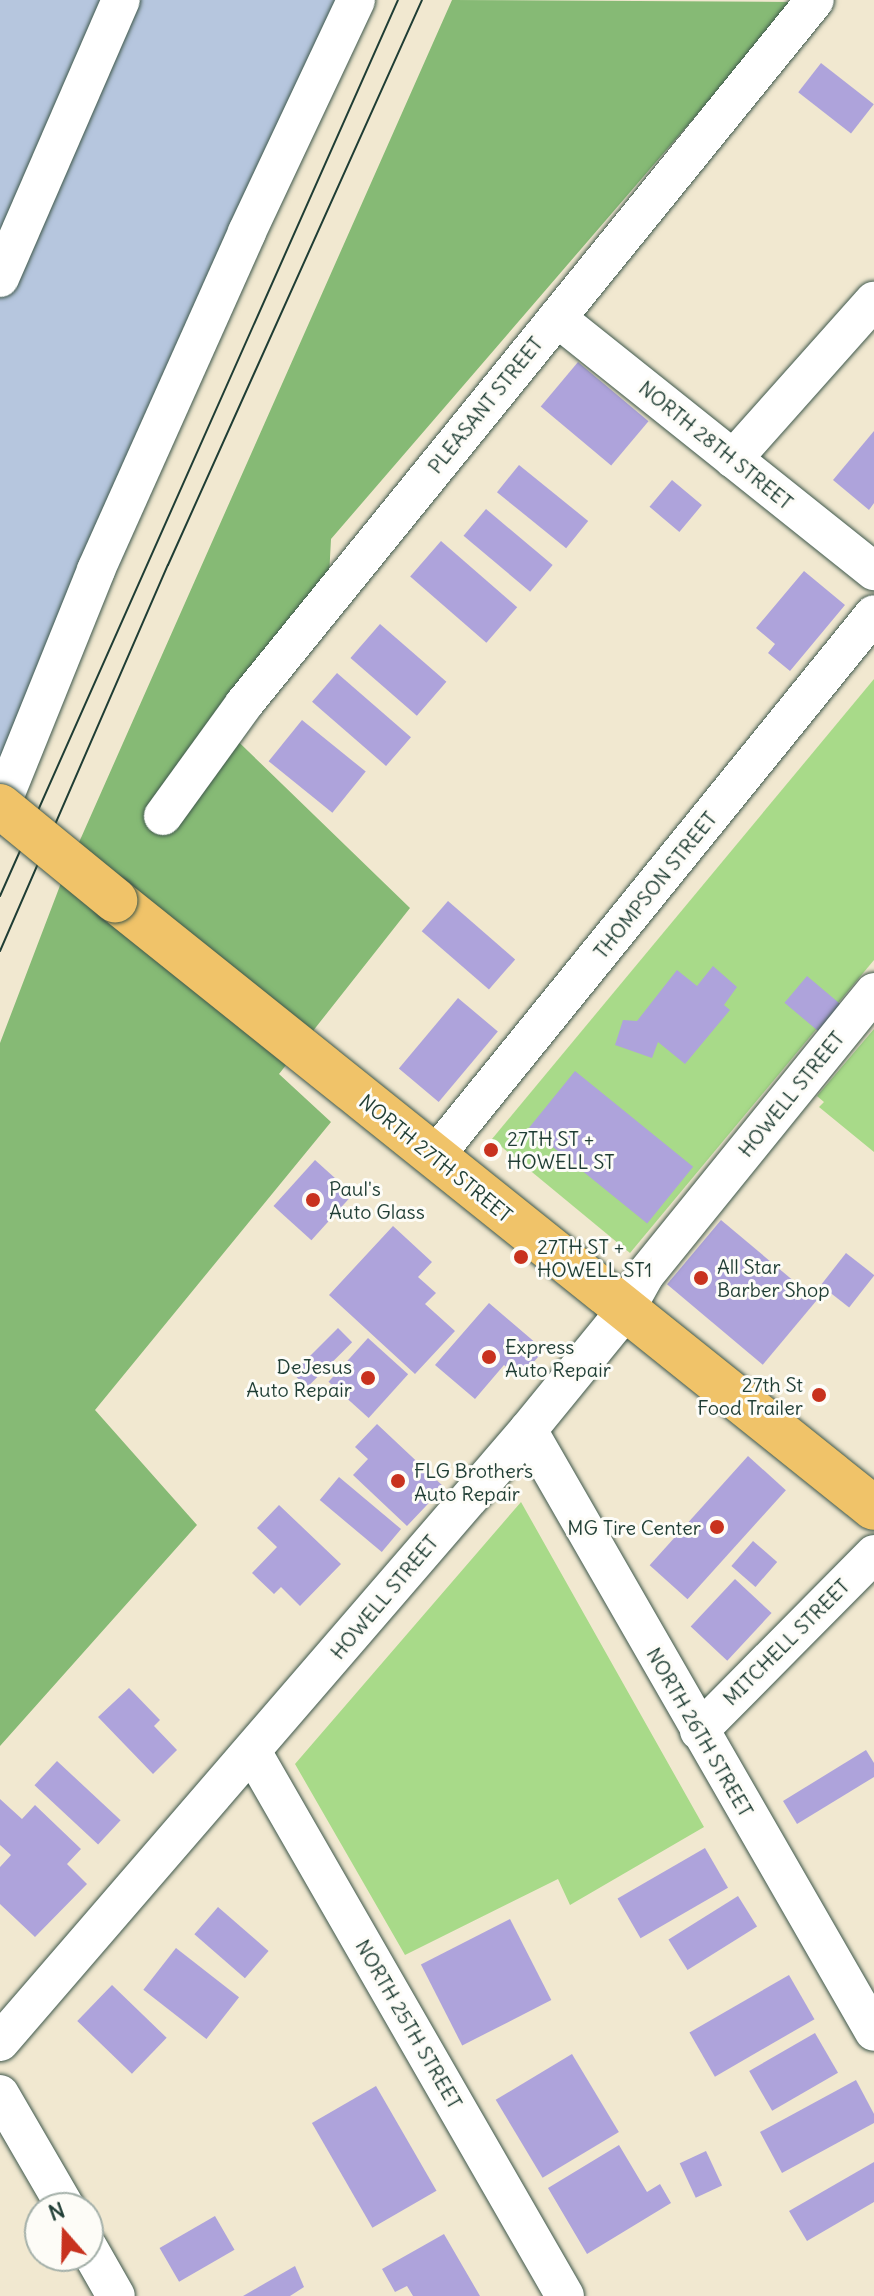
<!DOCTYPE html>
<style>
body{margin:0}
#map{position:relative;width:874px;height:2296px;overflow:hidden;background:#f1e8d0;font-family:Delius,sans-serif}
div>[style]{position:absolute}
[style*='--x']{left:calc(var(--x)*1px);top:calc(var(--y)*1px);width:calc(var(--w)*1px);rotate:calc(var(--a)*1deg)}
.industrial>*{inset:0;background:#b6c6de}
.green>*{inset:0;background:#a8da89}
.forest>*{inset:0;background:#86ba75}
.building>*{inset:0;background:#aea3db;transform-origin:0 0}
.roads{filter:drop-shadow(0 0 2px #3e574b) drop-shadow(0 0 2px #3e574b)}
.minor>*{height:38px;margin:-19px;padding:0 19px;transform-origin:19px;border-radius:19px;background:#fff}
.major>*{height:44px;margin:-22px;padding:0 22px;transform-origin:22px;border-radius:22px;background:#f0c369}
.tram>*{height:2px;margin:-1px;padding:0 1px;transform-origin:1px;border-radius:1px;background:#1f3d34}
.bridges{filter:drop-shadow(0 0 2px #3e574b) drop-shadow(0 0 2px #3e574b)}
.major-bridge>*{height:44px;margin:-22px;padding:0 22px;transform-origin:22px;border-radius:22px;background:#f0c369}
.dots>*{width:22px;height:22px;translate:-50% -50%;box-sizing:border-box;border:4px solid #fdfcf7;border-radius:50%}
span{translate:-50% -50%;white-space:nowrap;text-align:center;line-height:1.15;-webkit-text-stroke:6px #fdfcf7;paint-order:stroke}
.street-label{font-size:20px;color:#1f3d34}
.poi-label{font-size:20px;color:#1f3d34}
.left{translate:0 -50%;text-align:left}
.right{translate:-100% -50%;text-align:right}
.north{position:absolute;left:24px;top:2192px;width:80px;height:80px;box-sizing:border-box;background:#fdfcf7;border:2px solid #a4b0a9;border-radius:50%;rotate:340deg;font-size:22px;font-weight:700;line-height:32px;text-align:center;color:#1f3d34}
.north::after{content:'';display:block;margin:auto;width:28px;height:36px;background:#c8321e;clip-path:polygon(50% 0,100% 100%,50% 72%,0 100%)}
</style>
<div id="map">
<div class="industrial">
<div style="clip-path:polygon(0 0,366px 0,0 838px)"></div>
</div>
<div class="green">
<div style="clip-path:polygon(874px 679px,874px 960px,630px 1253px,492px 1139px)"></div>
<div style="clip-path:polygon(874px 1029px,874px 1152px,819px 1107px,824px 1102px,817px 1096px)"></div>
<div style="clip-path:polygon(521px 1502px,704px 1827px,570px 1905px,558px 1879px,405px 1955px,295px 1764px)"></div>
</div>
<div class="forest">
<div style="clip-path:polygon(452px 0,794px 2px,331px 539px,329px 577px,218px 722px,410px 908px,279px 1074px,331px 1122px,95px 1410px,197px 1525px,0 1746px,0 1043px,61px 883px)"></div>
</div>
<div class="building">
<div style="left:821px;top:63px;width:67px;height:37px;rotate:38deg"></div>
<div style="left:578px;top:362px;width:92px;height:58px;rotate:40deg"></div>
<div style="clip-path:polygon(874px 431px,874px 503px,869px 510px,833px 480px)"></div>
<div style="left:519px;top:465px;width:89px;height:35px;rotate:39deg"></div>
<div style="left:672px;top:480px;width:39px;height:35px;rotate:40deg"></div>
<div style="left:486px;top:509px;width:87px;height:35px;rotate:40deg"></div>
<div style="left:441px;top:541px;width:101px;height:47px;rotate:41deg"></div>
<div style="clip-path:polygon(804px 571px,845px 605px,790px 671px,768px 653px,775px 644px,756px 628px)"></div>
<div style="left:380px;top:624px;width:88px;height:45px;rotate:41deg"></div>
<div style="left:337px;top:673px;width:98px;height:38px;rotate:41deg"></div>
<div style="left:302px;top:720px;width:82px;height:53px;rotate:39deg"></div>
<div style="left:448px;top:901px;width:89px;height:40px;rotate:41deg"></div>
<div style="clip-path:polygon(713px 966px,737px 987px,724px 1005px,730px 1010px,685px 1064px,658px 1042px,652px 1058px,615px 1045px,623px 1020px,637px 1021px,677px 970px,697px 986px)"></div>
<div style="left:807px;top:976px;width:45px;height:35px;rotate:40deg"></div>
<div style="left:458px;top:998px;width:52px;height:92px;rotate:40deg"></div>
<div style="left:575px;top:1071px;width:152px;height:73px;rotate:39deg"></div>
<div style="left:315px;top:1160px;width:51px;height:62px;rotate:42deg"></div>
<div style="left:721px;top:1220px;width:125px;height:84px;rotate:40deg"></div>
<div style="clip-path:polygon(393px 1226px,432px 1262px,418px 1277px,436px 1293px,425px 1304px,455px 1331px,415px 1374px,329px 1295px)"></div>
<div style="left:846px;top:1253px;width:36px;height:41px;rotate:38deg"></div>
<div style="clip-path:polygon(489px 1303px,544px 1350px,520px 1378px,504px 1365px,475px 1399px,435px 1365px)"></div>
<div style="left:338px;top:1328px;width:20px;height:64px;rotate:45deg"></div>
<div style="left:368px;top:1338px;width:54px;height:59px;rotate:42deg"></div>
<div style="clip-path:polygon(377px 1424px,444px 1487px,407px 1526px,353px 1475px,368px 1459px,355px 1447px)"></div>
<div style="left:748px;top:1456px;width:51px;height:147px;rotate:42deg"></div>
<div style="left:339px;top:1477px;width:81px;height:30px;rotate:40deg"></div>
<div style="clip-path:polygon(279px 1505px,341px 1564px,300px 1606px,281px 1587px,274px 1594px,252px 1573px,277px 1547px,257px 1528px)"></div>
<div style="left:753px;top:1541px;width:32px;height:33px;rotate:41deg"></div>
<div style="left:735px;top:1579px;width:50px;height:65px;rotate:43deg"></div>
<div style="clip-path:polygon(129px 1688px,160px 1720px,154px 1726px,177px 1750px,153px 1774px,98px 1717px)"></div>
<div style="clip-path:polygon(866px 1750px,874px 1763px,874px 1777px,797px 1824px,783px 1801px)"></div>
<div style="left:57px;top:1761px;width:87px;height:33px;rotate:43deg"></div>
<div style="clip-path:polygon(0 1799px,22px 1819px,35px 1805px,81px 1849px,67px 1864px,87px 1884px,35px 1937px,0 1904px,0 1867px,11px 1855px,0 1845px)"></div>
<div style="left:705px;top:1848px;width:46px;height:101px;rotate:60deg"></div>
<div style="left:738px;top:1896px;width:36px;height:82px;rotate:58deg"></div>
<div style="left:218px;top:1907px;width:67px;height:36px;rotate:41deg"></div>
<div style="left:510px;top:1919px;width:91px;height:100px;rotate:63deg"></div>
<div style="left:176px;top:1948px;width:80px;height:53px;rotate:38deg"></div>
<div style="left:789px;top:1975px;width:51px;height:115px;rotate:60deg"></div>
<div style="left:112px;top:1985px;width:76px;height:50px;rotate:44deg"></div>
<div style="left:815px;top:2033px;width:46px;height:76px;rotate:60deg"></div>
<div style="left:572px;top:2054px;width:91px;height:89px;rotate:59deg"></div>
<div style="clip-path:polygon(856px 2080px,874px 2114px,874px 2123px,782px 2173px,760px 2132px)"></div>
<div style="left:376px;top:2086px;width:121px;height:74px;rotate:60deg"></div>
<div style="clip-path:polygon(619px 2145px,647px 2192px,660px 2184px,671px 2203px,587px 2254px,548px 2188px)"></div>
<div style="left:706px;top:2151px;width:38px;height:29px;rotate:65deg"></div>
<div style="clip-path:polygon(874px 2162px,874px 2202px,807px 2241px,789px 2211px)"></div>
<div style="left:215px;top:2216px;width:39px;height:64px;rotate:60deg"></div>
<div style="clip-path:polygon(444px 2234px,480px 2296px,413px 2296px,407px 2286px,395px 2292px,382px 2269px)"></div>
<div style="clip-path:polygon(295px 2266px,304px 2287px,290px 2296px,243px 2296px)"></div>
</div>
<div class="roads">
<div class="minor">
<div style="--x:0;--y:278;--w:303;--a:-66.5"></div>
<div style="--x:557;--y:318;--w:406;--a:38.6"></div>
<div style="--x:733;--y:459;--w:212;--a:-48.3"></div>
<div style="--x:0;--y:808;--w:257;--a:-68"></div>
<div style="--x:96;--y:570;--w:370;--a:-65.9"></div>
<div style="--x:247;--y:232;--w:256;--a:-64.8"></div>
<div style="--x:163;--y:816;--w:138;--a:-54.1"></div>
<div style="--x:244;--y:704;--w:906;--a:-50.96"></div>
<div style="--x:435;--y:1156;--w:697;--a:-50.99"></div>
<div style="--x:528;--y:1430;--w:694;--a:60.11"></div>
<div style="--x:699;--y:1731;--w:249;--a:-45.3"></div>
<div style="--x:253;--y:1753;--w:626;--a:60.12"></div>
<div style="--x:0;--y:2042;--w:808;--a:-49.21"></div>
<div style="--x:528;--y:1430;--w:154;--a:-50.8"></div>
<div style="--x:625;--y:1311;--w:41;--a:-60.9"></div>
<div style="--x:645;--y:1275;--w:364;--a:-51"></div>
<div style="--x:0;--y:2094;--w:132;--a:59.9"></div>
<div style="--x:88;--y:2247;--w:56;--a:60.3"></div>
</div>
<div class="major">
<div style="--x:115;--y:900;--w:972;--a:38.7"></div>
</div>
</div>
<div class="tram">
<div style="--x:0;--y:896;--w:980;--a:-66.05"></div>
<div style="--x:0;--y:951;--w:421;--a:-66.5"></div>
<div style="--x:168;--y:565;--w:619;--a:-65.79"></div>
</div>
<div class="bridges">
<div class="major-bridge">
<div style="--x:0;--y:806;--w:149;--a:39.3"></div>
</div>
</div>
<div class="dots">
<div style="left:491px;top:1150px;background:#c8321e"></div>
<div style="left:313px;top:1200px;background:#c8321e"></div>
<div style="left:521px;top:1257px;background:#c8321e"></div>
<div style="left:701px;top:1278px;background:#c8321e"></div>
<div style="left:489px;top:1357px;background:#c8321e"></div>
<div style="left:368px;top:1378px;background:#c8321e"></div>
<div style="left:819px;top:1395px;background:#c8321e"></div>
<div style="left:398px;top:1481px;background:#c8321e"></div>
<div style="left:717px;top:1527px;background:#c8321e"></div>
</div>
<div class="street-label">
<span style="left:485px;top:405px;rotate:-51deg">PLEASANT STREET</span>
<span style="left:716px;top:445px;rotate:39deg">NORTH 28TH STREET</span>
<span style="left:655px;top:885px;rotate:-51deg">THOMPSON STREET</span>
<span style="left:791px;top:1094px;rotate:-51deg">HOWELL STREET</span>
<span style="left:436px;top:1158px;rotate:39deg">NORTH 27TH STREET</span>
<span style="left:384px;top:1597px;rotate:-50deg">HOWELL STREET</span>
<span style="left:786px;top:1642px;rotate:-45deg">MITCHELL STREET</span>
<span style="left:700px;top:1732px;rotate:60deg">NORTH 26TH STREET</span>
<span style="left:409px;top:2024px;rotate:60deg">NORTH 25TH STREET</span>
</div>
<div class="poi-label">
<span class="left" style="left:507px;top:1150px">27TH ST +<br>HOWELL ST</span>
<span class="left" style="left:329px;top:1200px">Paul's<br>Auto Glass</span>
<span class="left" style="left:537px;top:1258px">27TH ST +<br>HOWELL ST1</span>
<span class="left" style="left:717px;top:1278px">All Star<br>Barber Shop</span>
<span class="left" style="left:505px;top:1358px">Express<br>Auto Repair</span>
<span class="right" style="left:352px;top:1378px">DeJesus<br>Auto Repair</span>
<span class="right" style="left:803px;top:1396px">27th St<br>Food Trailer</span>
<span class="left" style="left:414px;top:1482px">FLG Brothers<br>Auto Repair</span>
<span class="right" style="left:701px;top:1527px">MG Tire Center</span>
</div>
<div class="north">N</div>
</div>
